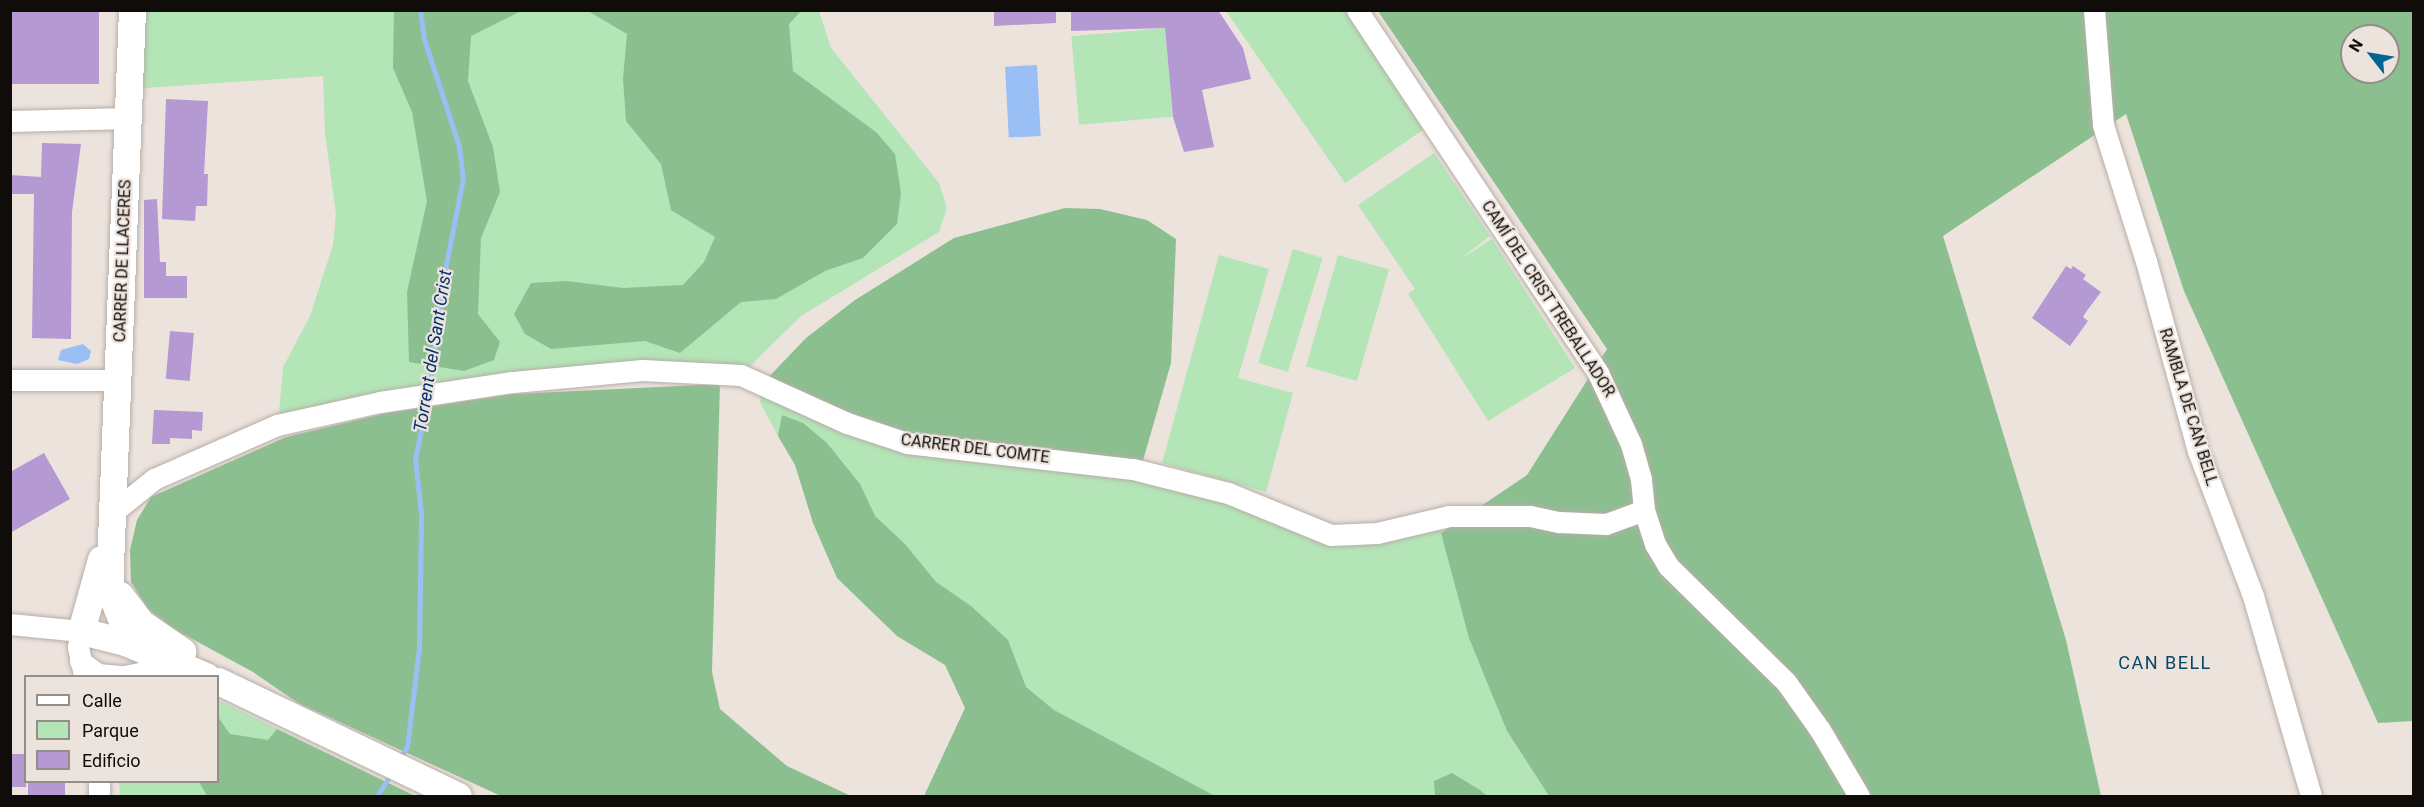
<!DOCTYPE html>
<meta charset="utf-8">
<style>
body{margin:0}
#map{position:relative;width:2424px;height:807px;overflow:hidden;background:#ede3dd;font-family:Roboto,sans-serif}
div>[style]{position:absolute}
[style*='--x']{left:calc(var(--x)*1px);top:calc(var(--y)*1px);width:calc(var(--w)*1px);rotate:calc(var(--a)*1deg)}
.green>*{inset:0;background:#b3e5b7;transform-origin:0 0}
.forest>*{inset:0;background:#8bbf90}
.water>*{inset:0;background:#9abff5;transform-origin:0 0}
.stream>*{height:5px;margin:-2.5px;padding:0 2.5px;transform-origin:2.5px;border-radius:2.5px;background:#9abff5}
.building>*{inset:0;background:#b499d2;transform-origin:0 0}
.roads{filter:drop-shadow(0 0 2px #b7aea7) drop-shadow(0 0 2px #b7aea7)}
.minor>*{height:21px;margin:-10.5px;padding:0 10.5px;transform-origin:10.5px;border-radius:10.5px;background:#fff}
.major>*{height:27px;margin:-13.5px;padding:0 13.5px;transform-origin:13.5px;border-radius:13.5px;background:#fff}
span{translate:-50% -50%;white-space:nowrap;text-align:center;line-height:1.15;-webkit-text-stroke:4.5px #ede3dd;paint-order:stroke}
.street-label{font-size:16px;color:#0f0c0a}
.water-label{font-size:18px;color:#01326e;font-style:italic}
.neighbourhood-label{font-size:18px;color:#084767;letter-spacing:1.5px}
.frame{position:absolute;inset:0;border:12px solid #0f0c0a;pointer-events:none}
.legend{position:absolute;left:24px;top:675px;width:195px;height:108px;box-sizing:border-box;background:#ede3dd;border:2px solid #948d89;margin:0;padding:8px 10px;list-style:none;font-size:18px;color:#0f0c0a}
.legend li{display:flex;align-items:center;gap:12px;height:30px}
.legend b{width:30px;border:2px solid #948d89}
.north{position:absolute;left:2340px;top:24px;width:60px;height:60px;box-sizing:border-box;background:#ede3dd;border:2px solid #948d89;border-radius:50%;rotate:301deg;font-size:16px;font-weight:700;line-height:24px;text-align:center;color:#0f0c0a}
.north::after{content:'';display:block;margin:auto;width:21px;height:27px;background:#006593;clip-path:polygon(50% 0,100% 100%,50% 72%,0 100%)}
</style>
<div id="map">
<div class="green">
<div style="clip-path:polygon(133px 11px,819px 11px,831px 48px,939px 183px,947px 208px,939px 232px,801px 316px,741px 375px,642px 370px,278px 425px,283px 367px,310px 316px,333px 245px,336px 214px,325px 133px,323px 76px,130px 89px)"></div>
<div style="clip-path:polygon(1226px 11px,1346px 11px,1423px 130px,1345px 183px)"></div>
<div style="left:1165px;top:28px;width:89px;height:94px;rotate:85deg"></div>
<div style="clip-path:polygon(1434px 153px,1490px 236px,1459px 260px,1492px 239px,1575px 368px,1488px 421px,1408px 294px,1415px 289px,1358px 205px)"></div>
<div style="left:1293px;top:249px;width:31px;height:119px;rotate:17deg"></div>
<div style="clip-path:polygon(1219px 255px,1269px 269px,1238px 378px,1293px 393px,1266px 492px,1162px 463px)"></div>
<div style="left:1338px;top:255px;width:53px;height:116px;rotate:16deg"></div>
<div style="clip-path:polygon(762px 384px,1133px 469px,1331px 535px,1449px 516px,1441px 533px,1507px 731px,1549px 796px,1013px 796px,1030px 752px,826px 481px,778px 436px,760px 402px)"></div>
<div style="clip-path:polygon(218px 700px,415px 796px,120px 796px,119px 782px,218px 782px)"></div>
</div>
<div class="forest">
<div style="clip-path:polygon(394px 11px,521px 11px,471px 36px,468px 81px,493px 147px,500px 192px,481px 238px,478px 314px,500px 342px,494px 360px,464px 371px,409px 362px,407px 292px,427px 201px,412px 112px,393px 68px)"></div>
<div style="clip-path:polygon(588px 11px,801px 11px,789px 24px,793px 71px,876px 132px,895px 154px,901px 193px,897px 224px,863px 258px,825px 271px,776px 299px,741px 302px,680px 353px,645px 341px,551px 349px,525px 334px,514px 314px,531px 283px,567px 281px,623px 288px,683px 285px,704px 262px,715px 237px,671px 210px,661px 164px,626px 121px,623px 79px,627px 34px)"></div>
<div style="clip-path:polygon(evenodd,1378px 11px,2413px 11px,2413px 721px,2378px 723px,2184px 291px,2126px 114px,1943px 236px,2066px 640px,2101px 796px,1549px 796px,1507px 731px,1469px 638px,1441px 533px,1527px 475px,1607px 349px,1378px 11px,2352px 36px,2388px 36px,2388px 72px,2352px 72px,2352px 36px)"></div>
<div style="clip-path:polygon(1065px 208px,1100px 209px,1147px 220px,1176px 239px,1171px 363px,1140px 471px,907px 443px,762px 384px,806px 338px,855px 300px,954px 238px)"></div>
<div style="clip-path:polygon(720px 384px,712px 672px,720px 709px,787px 766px,851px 796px,501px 796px,298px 703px,253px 672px,174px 629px,148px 609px,131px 582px,130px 550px,137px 520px,151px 497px,286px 437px,387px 413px,514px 394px)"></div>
<div style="clip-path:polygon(782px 415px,803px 423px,827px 443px,860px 484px,875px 516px,905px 544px,936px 582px,971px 606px,1008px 640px,1026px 687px,1054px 710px,1215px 796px,924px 796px,965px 708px,945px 665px,897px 636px,837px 578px,813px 523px,795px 465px,778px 436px)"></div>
<div style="clip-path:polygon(218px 717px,230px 734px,268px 740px,277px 729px,415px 796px,207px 796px,199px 782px,218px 782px)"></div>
<div style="clip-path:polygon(1452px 773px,1480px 790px,1487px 796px,1435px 796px,1434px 781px)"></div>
</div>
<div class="water">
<div style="left:1037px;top:65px;width:71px;height:32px;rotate:87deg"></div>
<div style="clip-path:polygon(83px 344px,91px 351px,89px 359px,77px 364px,58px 360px,61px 350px)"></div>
</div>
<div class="stream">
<div style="--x:420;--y:10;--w:29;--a:82"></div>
<div style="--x:424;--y:39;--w:113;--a:71.9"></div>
<div style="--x:459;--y:146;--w:32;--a:83"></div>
<div style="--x:463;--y:178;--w:109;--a:101.1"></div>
<div style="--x:442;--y:285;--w:105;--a:97.1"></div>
<div style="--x:399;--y:759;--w:14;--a:-56"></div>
<div style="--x:407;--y:747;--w:100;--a:-83.1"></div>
<div style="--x:419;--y:648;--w:134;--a:-89.1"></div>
<div style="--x:421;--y:514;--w:55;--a:-96.2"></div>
<div style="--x:415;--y:459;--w:59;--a:-78.3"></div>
<div style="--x:377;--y:796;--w:28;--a:-58"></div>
</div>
<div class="building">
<div style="left:10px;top:10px;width:89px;height:74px"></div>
<div style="clip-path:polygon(994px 10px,1056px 10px,1056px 23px,994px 26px)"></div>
<div style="clip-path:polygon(1071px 10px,1218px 10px,1243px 48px,1251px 79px,1202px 90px,1214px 147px,1184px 152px,1173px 117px,1165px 28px,1071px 31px)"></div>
<div style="clip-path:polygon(166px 99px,208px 101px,204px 174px,208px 174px,207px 206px,196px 206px,195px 221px,162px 219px)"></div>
<div style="clip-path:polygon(42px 143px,81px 144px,72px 212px,71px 339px,32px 338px,34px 194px,10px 194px,10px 175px,41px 177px)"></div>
<div style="clip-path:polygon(157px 199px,160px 262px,166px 262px,166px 276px,187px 276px,187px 298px,144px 298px,144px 200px)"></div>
<div style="clip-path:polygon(2066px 266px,2071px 269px,2073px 266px,2086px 275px,2083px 279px,2101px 292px,2086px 312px,2083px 317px,2088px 321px,2070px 346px,2032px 318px)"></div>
<div style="left:170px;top:331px;width:24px;height:48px;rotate:5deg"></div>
<div style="clip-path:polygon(154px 410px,203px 412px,202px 431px,192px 430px,192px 439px,170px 438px,170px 444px,152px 444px)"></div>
<div style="clip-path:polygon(44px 453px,70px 499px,10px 533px,10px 472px)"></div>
<div style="left:10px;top:754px;width:16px;height:33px"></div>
<div style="left:28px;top:782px;width:37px;height:14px"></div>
</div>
<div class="roads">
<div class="minor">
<div style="--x:1357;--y:10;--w:436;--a:56.4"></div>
<div style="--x:1598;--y:373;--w:78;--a:65.1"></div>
<div style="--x:1631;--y:444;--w:37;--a:74"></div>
<div style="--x:1641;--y:480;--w:30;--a:84"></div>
<div style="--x:1644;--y:510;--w:36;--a:72"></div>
<div style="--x:1655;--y:544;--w:26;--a:59"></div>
<div style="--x:1668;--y:566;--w:165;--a:44.5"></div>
<div style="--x:1786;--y:682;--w:59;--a:54.7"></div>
<div style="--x:1820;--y:730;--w:77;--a:59.4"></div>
<div style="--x:2094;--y:10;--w:115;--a:85.5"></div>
<div style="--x:2103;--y:125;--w:143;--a:72.5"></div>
<div style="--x:2146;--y:261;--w:197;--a:74.7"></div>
<div style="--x:2198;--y:451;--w:155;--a:69.2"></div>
<div style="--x:2253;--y:596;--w:208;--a:73.8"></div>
<div style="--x:10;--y:121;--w:118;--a:-1.5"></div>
<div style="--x:10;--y:380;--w:109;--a:0"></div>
<div style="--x:113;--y:512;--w:53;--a:-38.8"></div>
<div style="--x:154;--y:479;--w:134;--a:-23.7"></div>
<div style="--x:277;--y:425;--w:106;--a:-12.6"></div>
<div style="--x:380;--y:402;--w:134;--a:-8.6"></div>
<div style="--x:513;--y:382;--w:130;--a:-5.3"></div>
<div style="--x:642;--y:370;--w:99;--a:2.9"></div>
<div style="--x:741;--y:375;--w:116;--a:24.4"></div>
<div style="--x:847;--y:423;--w:63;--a:18.4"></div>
<div style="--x:907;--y:443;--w:227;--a:6.6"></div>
<div style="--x:1133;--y:469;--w:98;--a:14.2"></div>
<div style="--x:1228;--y:493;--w:111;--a:22.2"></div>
<div style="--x:1331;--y:535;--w:46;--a:-2.5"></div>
<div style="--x:1377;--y:533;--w:74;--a:-13.3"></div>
<div style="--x:1449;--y:516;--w:81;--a:0"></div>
<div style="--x:1530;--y:516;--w:30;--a:12"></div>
<div style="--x:1559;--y:522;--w:47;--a:2.4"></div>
<div style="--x:1606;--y:524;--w:40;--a:-20.2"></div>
<div style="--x:10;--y:624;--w:71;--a:5.6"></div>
<div style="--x:81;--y:631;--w:16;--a:101"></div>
<div style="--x:78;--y:647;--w:30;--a:78"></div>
<div style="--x:80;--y:661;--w:22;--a:36"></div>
<div style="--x:98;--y:674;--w:22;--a:5"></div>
<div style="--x:124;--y:676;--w:57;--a:-11.1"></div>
<div style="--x:99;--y:782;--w:14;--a:90"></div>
</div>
<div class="major">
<div style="--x:101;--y:559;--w:75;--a:105.5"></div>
<div style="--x:81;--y:631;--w:45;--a:14"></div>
<div style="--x:125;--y:642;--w:88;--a:22.8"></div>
<div style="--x:120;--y:595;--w:35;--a:53"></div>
<div style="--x:141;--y:623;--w:50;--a:34.3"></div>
<div style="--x:125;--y:642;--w:21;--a:-98"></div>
<div style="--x:122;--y:621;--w:31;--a:-112"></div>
<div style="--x:110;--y:592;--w:27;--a:-90"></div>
<div style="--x:110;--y:565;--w:555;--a:-87.73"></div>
<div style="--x:218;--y:681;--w:266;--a:25.6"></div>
</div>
</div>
<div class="street-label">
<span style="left:123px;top:261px;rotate:-88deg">CARRER DE LLACERES</span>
<span style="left:1548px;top:299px;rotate:57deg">CAMÍ DEL CRIST TREBALLADOR</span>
<span style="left:2188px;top:407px;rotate:73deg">RAMBLA DE CAN BELL</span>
<span style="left:975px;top:449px;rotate:7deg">CARRER DEL COMTE</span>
</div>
<div class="water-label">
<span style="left:433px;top:351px;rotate:-81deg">Torrent del Sant Crist</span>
</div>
<div class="neighbourhood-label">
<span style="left:2165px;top:663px">CAN BELL</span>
</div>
<div class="frame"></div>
<ul class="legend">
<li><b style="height:8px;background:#fff"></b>Calle</li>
<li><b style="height:16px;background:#b3e5b7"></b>Parque</li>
<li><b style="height:16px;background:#b499d2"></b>Edificio</li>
</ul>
<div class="north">N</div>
</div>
